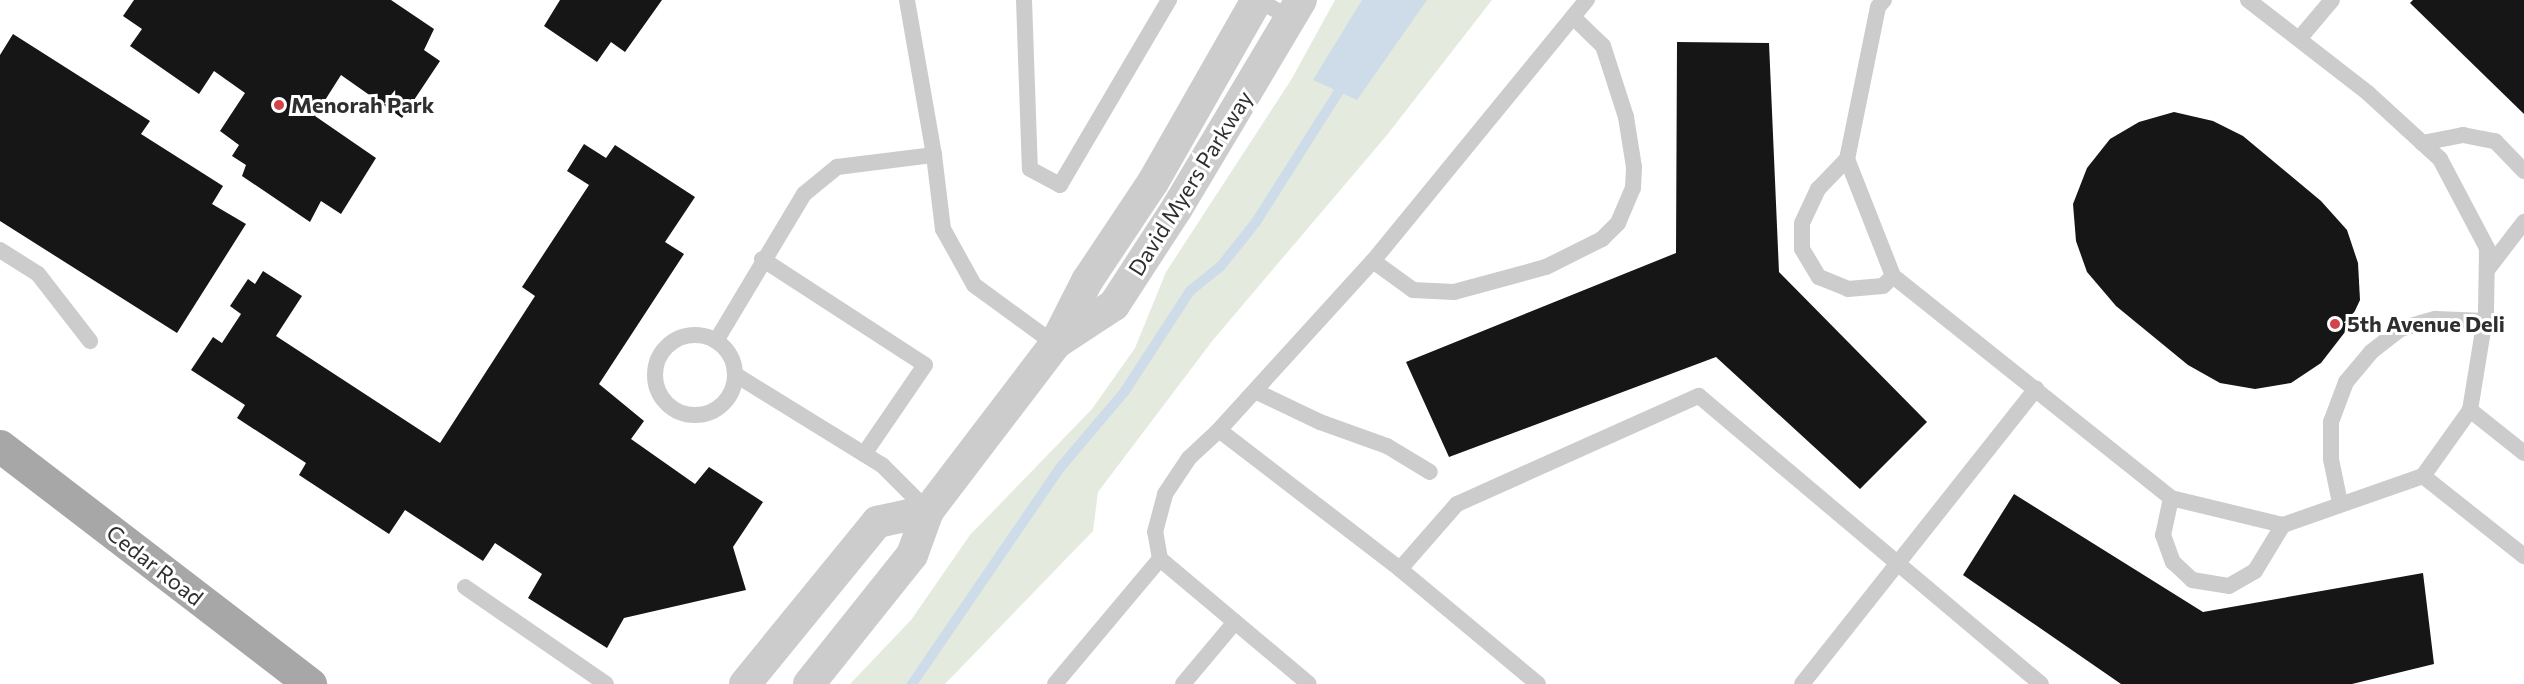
<!DOCTYPE html>
<style>
body{margin:0}
#map{position:relative;width:2524px;height:684px;overflow:hidden;background:#fff;font-family:Commissioner,sans-serif}
div>[style]{position:absolute}
[style*='--x']{left:calc(var(--x)*1px);top:calc(var(--y)*1px);width:calc(var(--w)*1px);rotate:calc(var(--a)*1deg)}
.green>*{inset:0;background:#e4ebde}
.water>*{inset:0;background:#cddce8}
.stream>*{height:10px;margin:-5px;padding:0 5px;transform-origin:5px;border-radius:5px;background:#cddce8}
.building>*{inset:0;background:#161616}
.lane>*{height:16px;margin:-8px;padding:0 8px;transform-origin:8px;border-radius:8px;background:#ccc}
.lane>.ring{margin:-8px;padding:0;box-sizing:content-box;background:none;border:16px solid #ccc;border-radius:50%}
.street>*{height:32px;margin:-16px;padding:0 16px;transform-origin:16px;border-radius:16px;background:#ccc}
.primary>*{height:33px;margin:-16.5px;padding:0 16.5px;transform-origin:16.5px;border-radius:16.5px;background:#a7a7a7}
.dots>*{width:16px;height:16px;translate:-50% -50%;box-sizing:border-box;border:3px solid #fff;border-radius:50%}
span{translate:-50% -50%;white-space:nowrap;text-align:center;line-height:1.15;-webkit-text-stroke:6px #fff;paint-order:stroke}
.poi-label{font-size:22px;color:#2f2f2f;font-weight:700}
.left{translate:0 -50%;text-align:left}
.street-label{font-size:22px;color:#2f2f2f}
</style>
<div id="map">
<div class="green">
<div style="clip-path:polygon(1335px 0,1492px 0,1387px 135px,1213px 340px,1098px 492px,1093px 531px,945px 684px,850px 684px,911px 620px,970px 535px,1092px 409px,1135px 348px,1166px 272px,1291px 80px)"></div>
</div>
<div class="water">
<div style="clip-path:polygon(1362px 0,1427px 0,1357px 100px,1313px 80px)"></div>
</div>
<div class="stream">
<div style="--x:912;--y:684;--w:262;--a:-55.6"></div>
<div style="--x:1060;--y:468;--w:101;--a:-49.8"></div>
<div style="--x:1125;--y:391;--w:119;--a:-57"></div>
<div style="--x:1190;--y:291;--w:40;--a:-39"></div>
<div style="--x:1221;--y:266;--w:56;--a:-51.5"></div>
<div style="--x:1256;--y:222;--w:168;--a:-57.6"></div>
</div>
<div class="building">
<div style="clip-path:polygon(134px 0,391px 0,434px 29px,424px 50px,440px 61px,402px 118px,341px 75px,315px 116px,376px 158px,341px 214px,321px 201px,310px 222px,242px 176px,246px 165px,232px 156px,239px 145px,220px 131px,245px 93px,214px 71px,199px 94px,130px 46px,142px 29px,123px 16px)"></div>
<div style="clip-path:polygon(560px 0,662px 0,625px 52px,611px 42px,597px 62px,544px 26px)"></div>
<div style="clip-path:polygon(2413px 0,2524px 0,2524px 114px,2410px 3px)"></div>
<div style="clip-path:polygon(13px 34px,150px 121px,141px 134px,223px 186px,212px 204px,246px 224px,177px 333px,0 221px,0 55px)"></div>
<div style="clip-path:polygon(1677px 42px,1769px 43px,1779px 272px,1927px 422px,1860px 489px,1716px 357px,1449px 457px,1406px 362px,1676px 253px)"></div>
<div style="clip-path:polygon(2174px 112px,2213px 121px,2243px 136px,2321px 201px,2347px 230px,2358px 263px,2360px 300px,2345px 332px,2321px 363px,2291px 383px,2255px 389px,2220px 383px,2188px 365px,2116px 306px,2087px 272px,2076px 241px,2073px 204px,2087px 168px,2110px 139px,2139px 122px)"></div>
<div style="clip-path:polygon(584px 144px,606px 158px,615px 145px,695px 197px,665px 242px,684px 254px,599px 384px,644px 421px,631px 439px,695px 484px,709px 467px,763px 502px,733px 547px,746px 590px,624px 618px,607px 648px,528px 598px,542px 574px,495px 543px,483px 561px,405px 510px,389px 534px,299px 475px,306px 463px,237px 418px,245px 405px,191px 370px,213px 337px,222px 343px,241px 314px,230px 306px,248px 279px,255px 284px,263px 271px,302px 296px,276px 336px,440px 443px,535px 296px,522px 287px,589px 185px,567px 171px)"></div>
<div style="clip-path:polygon(2014px 494px,2203px 612px,2423px 573px,2434px 664px,2352px 684px,2121px 684px,1963px 575px)"></div>
</div>
<div class="lane">
<div style="--x:1024;--y:0;--w:169;--a:88"></div>
<div style="--x:1030;--y:169;--w:34;--a:28"></div>
<div style="--x:1060;--y:185;--w:215;--a:-59.5"></div>
<div style="--x:1258;--y:0;--w:37;--a:29"></div>
<div style="--x:1884;--y:0;--w:9;--a:131"></div>
<div style="--x:1878;--y:7;--w:155;--a:101.5"></div>
<div style="--x:1847;--y:159;--w:126;--a:68.5"></div>
<div style="--x:1893;--y:276;--w:356;--a:38.6"></div>
<div style="--x:2171;--y:498;--w:115;--a:13.6"></div>
<div style="--x:2283;--y:525;--w:148;--a:-19.3"></div>
<div style="--x:2423;--y:476;--w:81;--a:-54.5"></div>
<div style="--x:2470;--y:410;--w:99;--a:-80.7"></div>
<div style="--x:2486;--y:312;--w:64;--a:-89.1"></div>
<div style="--x:2487;--y:248;--w:101;--a:-117.8"></div>
<div style="--x:2440;--y:159;--w:98;--a:-137.5"></div>
<div style="--x:2368;--y:93;--w:152;--a:-142.2"></div>
<div style="--x:2299;--y:39;--w:51;--a:-49.8"></div>
<div style="--x:2422;--y:143;--w:42;--a:-11"></div>
<div style="--x:2463;--y:135;--w:33;--a:11"></div>
<div style="--x:2495;--y:141;--w:42;--a:46"></div>
<div style="--x:934;--y:155;--w:75;--a:83.1"></div>
<div style="--x:943;--y:229;--w:64;--a:61"></div>
<div style="--x:974;--y:285;--w:100;--a:36.1"></div>
<div style="--x:1847;--y:159;--w:42;--a:134"></div>
<div style="--x:1818;--y:189;--w:38;--a:115"></div>
<div style="--x:1802;--y:224;--w:25;--a:90"></div>
<div style="--x:1802;--y:249;--w:33;--a:59"></div>
<div style="--x:1819;--y:277;--w:31;--a:22"></div>
<div style="--x:1848;--y:289;--w:35;--a:-5"></div>
<div style="--x:1883;--y:286;--w:14;--a:-45"></div>
<div style="--x:0;--y:250;--w:45;--a:32.3"></div>
<div style="--x:38;--y:274;--w:85;--a:52.2"></div>
<div style="--x:762;--y:259;--w:194;--a:33"></div>
<div style="--x:925;--y:365;--w:108;--a:124.4"></div>
<div style="--x:1373;--y:261;--w:49;--a:35.9"></div>
<div style="--x:1413;--y:290;--w:41;--a:2.8"></div>
<div style="--x:1454;--y:292;--w:95;--a:-15.2"></div>
<div style="--x:1546;--y:267;--w:63;--a:-26.6"></div>
<div style="--x:1602;--y:239;--w:23;--a:-45"></div>
<div style="--x:1618;--y:223;--w:38;--a:-67"></div>
<div style="--x:1633;--y:188;--w:21;--a:-87"></div>
<div style="--x:1634;--y:167;--w:51;--a:-99.1"></div>
<div style="--x:1626;--y:117;--w:75;--a:-107.9"></div>
<div style="--x:1603;--y:46;--w:42;--a:-136"></div>
<div style="--x:2487;--y:270;--w:61;--a:-52.4"></div>
<div class="ring" style="left:655px;top:335px;width:64px;height:64px"></div>
<div style="--x:716;--y:341;--w:171;--a:-59.1"></div>
<div style="--x:804;--y:194;--w:43;--a:-39.3"></div>
<div style="--x:837;--y:167;--w:98;--a:-7.1"></div>
<div style="--x:934;--y:155;--w:157;--a:-99.9"></div>
<div style="--x:736;--y:375;--w:172;--a:31.7"></div>
<div style="--x:882;--y:465;--w:65;--a:45"></div>
<div style="--x:1255;--y:391;--w:72;--a:25.5"></div>
<div style="--x:1320;--y:422;--w:71;--a:19.7"></div>
<div style="--x:1387;--y:446;--w:50;--a:31.2"></div>
<div style="--x:2470;--y:410;--w:69;--a:38.5"></div>
<div style="--x:2423;--y:476;--w:129;--a:38.4"></div>
<div style="--x:2171;--y:498;--w:38;--a:102"></div>
<div style="--x:2163;--y:535;--w:29;--a:70"></div>
<div style="--x:2173;--y:562;--w:26;--a:43"></div>
<div style="--x:2192;--y:580;--w:37;--a:9"></div>
<div style="--x:2229;--y:586;--w:30;--a:-30"></div>
<div style="--x:2255;--y:571;--w:54;--a:-58.7"></div>
<div style="--x:2340;--y:503;--w:45;--a:-101.6"></div>
<div style="--x:2331;--y:459;--w:37;--a:-90"></div>
<div style="--x:2331;--y:422;--w:43;--a:-69.4"></div>
<div style="--x:2346;--y:382;--w:39;--a:-50"></div>
<div style="--x:2371;--y:352;--w:37;--a:-38"></div>
<div style="--x:2400;--y:329;--w:37;--a:-16"></div>
<div style="--x:2436;--y:319;--w:49;--a:2.3"></div>
<div style="--x:1160;--y:559;--w:27;--a:-100"></div>
<div style="--x:1155;--y:532;--w:39;--a:-75"></div>
<div style="--x:1165;--y:494;--w:43;--a:-56.3"></div>
<div style="--x:1189;--y:458;--w:41;--a:-43"></div>
<div style="--x:1400;--y:569;--w:228;--a:-142.5"></div>
<div style="--x:1219;--y:430;--w:229;--a:-47.7"></div>
<div style="--x:1373;--y:261;--w:338;--a:-50.7"></div>
<div style="--x:465;--y:587;--w:171;--a:34.5"></div>
<div style="--x:1055;--y:684;--w:163;--a:-50"></div>
<div style="--x:1160;--y:559;--w:194;--a:40"></div>
<div style="--x:1183;--y:684;--w:81;--a:-50"></div>
<div style="--x:1538;--y:684;--w:180;--a:-140.2"></div>
<div style="--x:1400;--y:569;--w:86;--a:-48.8"></div>
<div style="--x:1457;--y:504;--w:265;--a:-24.1"></div>
<div style="--x:1699;--y:396;--w:447;--a:40.1"></div>
<div style="--x:1802;--y:684;--w:377;--a:-51.6"></div>
</div>
<div class="street">
<div style="--x:1056;--y:343;--w:69;--a:-33.2"></div>
<div style="--x:1114;--y:305;--w:116;--a:-57"></div>
<div style="--x:1177;--y:208;--w:242;--a:-59.2"></div>
<div style="--x:745;--y:684;--w:209;--a:-50.8"></div>
<div style="--x:877;--y:522;--w:52;--a:-12.2"></div>
<div style="--x:809;--y:684;--w:165;--a:-51.4"></div>
<div style="--x:912;--y:555;--w:47;--a:-70"></div>
<div style="--x:928;--y:511;--w:210;--a:-52.7"></div>
<div style="--x:1055;--y:344;--w:71;--a:-63.1"></div>
<div style="--x:1087;--y:281;--w:119;--a:-56.3"></div>
<div style="--x:1153;--y:182;--w:210;--a:-60.3"></div>
</div>
<div class="primary">
<div style="--x:0;--y:446;--w:391;--a:37.5"></div>
</div>
<div class="dots">
<div style="left:279px;top:105px;background:#d24449"></div>
<div style="left:2335px;top:324px;background:#d24449"></div>
</div>
<div class="poi-label">
<span class="left" style="left:291px;top:105px">Menorah Park</span>
<span class="left" style="left:2347px;top:324px">5th Avenue Deli</span>
</div>
<div class="street-label">
<span style="left:1190px;top:183px;rotate:-58deg">David Myers Parkway</span>
<span style="left:155px;top:565px;rotate:38deg">Cedar Road</span>
</div>
</div>
